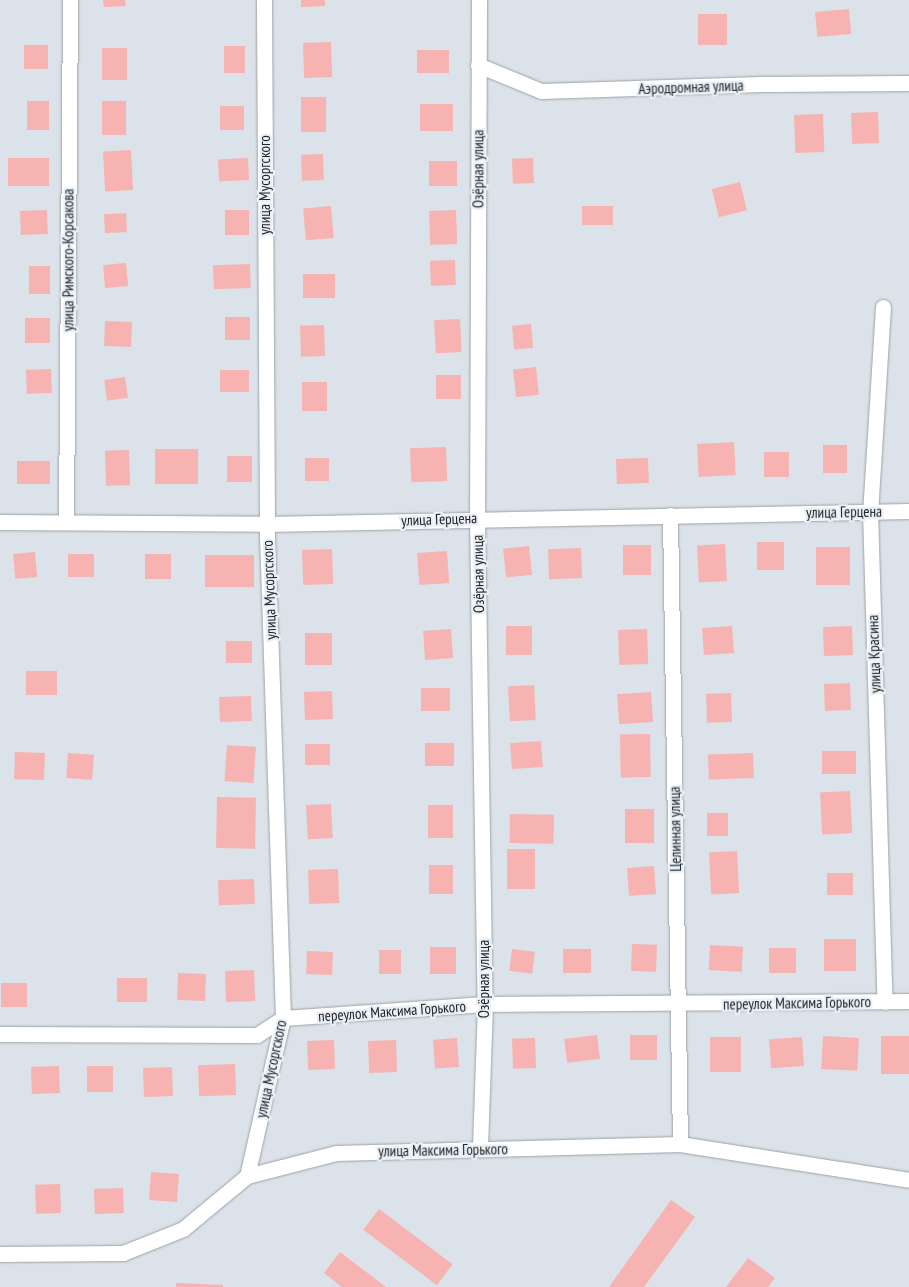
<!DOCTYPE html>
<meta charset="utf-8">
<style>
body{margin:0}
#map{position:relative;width:909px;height:1287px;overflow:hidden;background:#dbe2e9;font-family:"PT Sans Narrow",sans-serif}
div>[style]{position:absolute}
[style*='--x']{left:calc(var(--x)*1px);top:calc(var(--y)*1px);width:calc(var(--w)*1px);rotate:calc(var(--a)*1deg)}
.building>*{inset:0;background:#f7b3b1;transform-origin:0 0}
.roads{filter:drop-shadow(0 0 1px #9ba2a8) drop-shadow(0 0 1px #9ba2a8)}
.minor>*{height:15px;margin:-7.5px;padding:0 7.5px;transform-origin:7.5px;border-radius:7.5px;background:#fff}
span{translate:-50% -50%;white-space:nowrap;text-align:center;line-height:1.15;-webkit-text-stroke:4.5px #e8f0f6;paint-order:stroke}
.street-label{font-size:15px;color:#212326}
</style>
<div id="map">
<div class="building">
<div style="clip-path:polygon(103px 0,125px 0,126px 6px,104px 7px)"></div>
<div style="clip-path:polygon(301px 0,325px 0,325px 6px,301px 7px)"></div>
<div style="left:849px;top:9px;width:25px;height:34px;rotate:85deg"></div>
<div style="left:698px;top:14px;width:29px;height:31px"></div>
<div style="left:331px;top:42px;width:35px;height:28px;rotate:88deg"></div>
<div style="left:24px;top:45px;width:24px;height:24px"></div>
<div style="left:224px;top:46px;width:21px;height:27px"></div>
<div style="left:102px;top:48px;width:25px;height:32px"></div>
<div style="left:417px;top:50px;width:32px;height:23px"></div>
<div style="left:301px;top:97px;width:25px;height:35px"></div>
<div style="left:27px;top:101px;width:22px;height:29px"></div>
<div style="left:102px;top:101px;width:24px;height:34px"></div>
<div style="left:453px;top:104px;width:27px;height:33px;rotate:90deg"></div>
<div style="left:220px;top:106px;width:24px;height:24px"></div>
<div style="left:878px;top:112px;width:31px;height:27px;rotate:88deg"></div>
<div style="left:823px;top:114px;width:38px;height:29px;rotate:88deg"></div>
<div style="left:131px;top:150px;width:40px;height:28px;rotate:87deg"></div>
<div style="left:323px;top:154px;width:26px;height:22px;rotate:88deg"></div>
<div style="left:8px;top:158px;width:41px;height:28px"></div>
<div style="left:248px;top:158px;width:22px;height:30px;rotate:87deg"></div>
<div style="left:533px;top:158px;width:25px;height:21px;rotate:88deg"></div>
<div style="left:429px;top:161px;width:28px;height:25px"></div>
<div style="left:740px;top:182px;width:29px;height:29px;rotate:76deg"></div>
<div style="left:331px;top:206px;width:32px;height:28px;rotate:85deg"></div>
<div style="left:582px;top:206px;width:31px;height:19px"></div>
<div style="left:47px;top:210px;width:24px;height:27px;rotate:88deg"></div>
<div style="left:225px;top:210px;width:24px;height:25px"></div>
<div style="left:456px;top:210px;width:34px;height:27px;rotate:88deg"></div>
<div style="left:126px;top:213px;width:19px;height:22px;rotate:87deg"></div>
<div style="left:455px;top:260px;width:25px;height:25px;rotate:88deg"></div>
<div style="left:126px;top:263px;width:23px;height:23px;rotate:85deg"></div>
<div style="left:250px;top:264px;width:24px;height:37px;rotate:88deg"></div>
<div style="left:29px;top:266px;width:21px;height:28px"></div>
<div style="left:303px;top:274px;width:32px;height:24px"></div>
<div style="left:225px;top:317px;width:25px;height:23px"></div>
<div style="left:25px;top:318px;width:25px;height:25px"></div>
<div style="left:460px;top:319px;width:33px;height:26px;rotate:87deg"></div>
<div style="left:105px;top:321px;width:27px;height:25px;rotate:2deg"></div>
<div style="left:531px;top:324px;width:24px;height:19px;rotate:85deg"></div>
<div style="left:324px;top:325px;width:31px;height:24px;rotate:88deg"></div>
<div style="left:536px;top:367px;width:28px;height:23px;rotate:84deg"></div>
<div style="left:51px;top:369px;width:24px;height:25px;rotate:88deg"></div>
<div style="left:249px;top:370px;width:22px;height:29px;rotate:90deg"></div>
<div style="left:436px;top:375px;width:25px;height:24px"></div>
<div style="left:125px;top:377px;width:21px;height:21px;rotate:82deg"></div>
<div style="left:327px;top:382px;width:29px;height:25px;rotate:90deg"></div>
<div style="left:734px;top:442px;width:33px;height:37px;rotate:87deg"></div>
<div style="left:823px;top:445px;width:24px;height:28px"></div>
<div style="left:446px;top:447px;width:34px;height:36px;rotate:88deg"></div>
<div style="left:155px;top:449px;width:43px;height:35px"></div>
<div style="left:129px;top:450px;width:35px;height:24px;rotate:88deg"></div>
<div style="left:789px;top:452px;width:25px;height:25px;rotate:90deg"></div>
<div style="left:227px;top:456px;width:25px;height:26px"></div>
<div style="left:305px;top:458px;width:24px;height:23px"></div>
<div style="left:648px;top:458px;width:25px;height:32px;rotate:88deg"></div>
<div style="left:17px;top:461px;width:33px;height:23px"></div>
<div style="left:784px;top:542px;width:28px;height:27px;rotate:90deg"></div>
<div style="left:725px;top:544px;width:37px;height:28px;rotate:87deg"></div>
<div style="left:623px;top:545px;width:28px;height:30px"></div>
<div style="left:529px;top:546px;width:29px;height:26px;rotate:84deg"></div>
<div style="left:850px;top:547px;width:38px;height:34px;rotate:90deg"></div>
<div style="left:581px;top:548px;width:30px;height:33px;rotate:88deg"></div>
<div style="left:332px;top:549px;width:35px;height:30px;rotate:88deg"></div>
<div style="left:447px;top:551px;width:32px;height:30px;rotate:86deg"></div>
<div style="left:35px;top:552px;width:25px;height:22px;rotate:85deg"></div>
<div style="left:68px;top:554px;width:26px;height:23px"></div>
<div style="left:145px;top:554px;width:26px;height:25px"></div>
<div style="left:205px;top:555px;width:49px;height:32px"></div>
<div style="left:506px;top:626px;width:26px;height:29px"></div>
<div style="left:732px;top:626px;width:27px;height:30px;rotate:86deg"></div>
<div style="left:852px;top:626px;width:29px;height:29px;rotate:88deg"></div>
<div style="left:451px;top:629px;width:29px;height:28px;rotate:86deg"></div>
<div style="left:647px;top:629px;width:35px;height:29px;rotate:88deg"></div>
<div style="left:332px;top:633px;width:32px;height:27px;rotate:90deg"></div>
<div style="left:226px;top:641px;width:26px;height:22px"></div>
<div style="left:26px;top:671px;width:31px;height:24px"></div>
<div style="left:850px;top:683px;width:27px;height:26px;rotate:88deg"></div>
<div style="left:534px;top:685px;width:35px;height:26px;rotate:87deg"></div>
<div style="left:421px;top:688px;width:29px;height:23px"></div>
<div style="left:332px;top:691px;width:28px;height:28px;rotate:88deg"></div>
<div style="left:651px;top:692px;width:30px;height:34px;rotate:86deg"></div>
<div style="left:731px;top:693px;width:29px;height:25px;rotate:88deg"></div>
<div style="left:251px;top:696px;width:25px;height:32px;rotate:88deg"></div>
<div style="left:650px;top:734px;width:43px;height:30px;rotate:89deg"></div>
<div style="left:541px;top:741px;width:26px;height:31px;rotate:86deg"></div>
<div style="left:425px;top:743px;width:29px;height:23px"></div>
<div style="left:305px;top:744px;width:25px;height:21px"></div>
<div style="left:227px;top:745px;width:29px;height:36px;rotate:4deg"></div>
<div style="left:822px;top:751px;width:34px;height:23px"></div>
<div style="left:15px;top:752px;width:30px;height:27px;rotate:2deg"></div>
<div style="left:68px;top:753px;width:26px;height:25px;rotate:4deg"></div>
<div style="left:753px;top:753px;width:25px;height:45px;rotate:88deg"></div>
<div style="left:850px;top:791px;width:42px;height:30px;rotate:87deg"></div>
<div style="left:217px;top:797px;width:39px;height:51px;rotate:1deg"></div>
<div style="left:331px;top:804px;width:34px;height:25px;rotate:87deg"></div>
<div style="left:453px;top:805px;width:33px;height:25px;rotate:90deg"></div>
<div style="left:625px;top:809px;width:29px;height:34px"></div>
<div style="left:707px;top:813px;width:21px;height:23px"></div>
<div style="left:510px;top:814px;width:44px;height:29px;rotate:1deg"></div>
<div style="left:535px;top:849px;width:40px;height:28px;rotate:90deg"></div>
<div style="left:737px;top:851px;width:42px;height:28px;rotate:87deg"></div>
<div style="left:429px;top:865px;width:24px;height:29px"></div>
<div style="left:654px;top:866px;width:28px;height:27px;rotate:86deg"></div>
<div style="left:338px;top:869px;width:34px;height:30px;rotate:88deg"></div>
<div style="left:827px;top:873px;width:26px;height:22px"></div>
<div style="left:254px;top:879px;width:25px;height:36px;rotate:88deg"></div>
<div style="left:824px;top:939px;width:32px;height:32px"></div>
<div style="left:632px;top:944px;width:25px;height:27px;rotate:2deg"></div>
<div style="left:710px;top:945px;width:33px;height:25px;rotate:3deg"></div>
<div style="left:430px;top:947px;width:26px;height:27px"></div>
<div style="left:769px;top:948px;width:27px;height:25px"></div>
<div style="left:512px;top:949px;width:23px;height:22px;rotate:7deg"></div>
<div style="left:563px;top:949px;width:28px;height:24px"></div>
<div style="left:379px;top:950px;width:22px;height:24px"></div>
<div style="left:307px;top:951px;width:26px;height:23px;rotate:2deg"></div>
<div style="left:254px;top:970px;width:31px;height:29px;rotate:88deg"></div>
<div style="left:178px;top:973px;width:28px;height:27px;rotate:2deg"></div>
<div style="left:147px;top:978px;width:24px;height:30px;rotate:90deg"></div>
<div style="left:1px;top:983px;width:26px;height:24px"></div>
<div style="left:597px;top:1035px;width:24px;height:33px;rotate:83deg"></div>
<div style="left:630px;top:1035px;width:27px;height:25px"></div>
<div style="left:823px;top:1036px;width:36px;height:33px;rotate:3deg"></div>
<div style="left:909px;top:1036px;width:38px;height:28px;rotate:90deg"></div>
<div style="left:710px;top:1037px;width:31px;height:35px"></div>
<div style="left:802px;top:1037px;width:29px;height:33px;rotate:86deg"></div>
<div style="left:457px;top:1038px;width:29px;height:24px;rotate:86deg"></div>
<div style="left:535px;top:1038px;width:30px;height:23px;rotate:88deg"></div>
<div style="left:334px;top:1040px;width:29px;height:27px;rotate:88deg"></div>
<div style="left:396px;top:1040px;width:32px;height:28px;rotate:88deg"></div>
<div style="left:235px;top:1064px;width:31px;height:37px;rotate:88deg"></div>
<div style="left:59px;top:1066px;width:27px;height:28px;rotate:88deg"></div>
<div style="left:87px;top:1066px;width:26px;height:26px"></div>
<div style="left:172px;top:1067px;width:29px;height:29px;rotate:88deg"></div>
<div style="left:151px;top:1172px;width:28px;height:28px;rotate:4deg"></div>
<div style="left:60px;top:1184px;width:29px;height:25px;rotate:88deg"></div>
<div style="left:123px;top:1188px;width:25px;height:29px;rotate:88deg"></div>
<div style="clip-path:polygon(671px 1200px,695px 1217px,644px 1287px,609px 1287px)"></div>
<div style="left:379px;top:1209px;width:92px;height:26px;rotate:37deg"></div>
<div style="clip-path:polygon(340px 1252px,386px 1287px,342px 1287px,324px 1273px)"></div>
<div style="clip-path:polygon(748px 1258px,775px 1278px,768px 1287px,726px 1287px)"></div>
<div style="clip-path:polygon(176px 1283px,223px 1285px,223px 1287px,176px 1287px)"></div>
</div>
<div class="roads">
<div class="minor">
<div style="--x:479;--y:0;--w:518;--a:90.22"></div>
<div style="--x:477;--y:518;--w:486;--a:89.1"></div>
<div style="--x:485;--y:1004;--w:145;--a:92"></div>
<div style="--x:478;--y:65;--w:68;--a:22.4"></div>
<div style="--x:541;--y:91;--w:228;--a:-1.8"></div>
<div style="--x:769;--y:84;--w:140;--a:-0.4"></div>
<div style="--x:883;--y:307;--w:204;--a:93.6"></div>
<div style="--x:870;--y:511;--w:491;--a:88.3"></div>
<div style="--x:670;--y:515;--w:629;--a:89.09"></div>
<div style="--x:66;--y:521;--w:521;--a:-89.56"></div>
<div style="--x:0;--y:522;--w:267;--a:0.4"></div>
<div style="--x:267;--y:524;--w:642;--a:-1.16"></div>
<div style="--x:0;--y:1034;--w:257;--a:0.2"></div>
<div style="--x:257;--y:1035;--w:31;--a:-33"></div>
<div style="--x:283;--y:1018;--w:202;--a:-4"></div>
<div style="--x:485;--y:1004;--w:424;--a:-0.4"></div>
<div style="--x:247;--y:1176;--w:162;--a:-77.2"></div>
<div style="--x:283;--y:1018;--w:494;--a:-91.9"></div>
<div style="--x:267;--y:524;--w:524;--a:-90.33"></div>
<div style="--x:0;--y:1254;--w:123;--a:-0.5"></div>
<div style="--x:123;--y:1253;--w:65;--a:-21.8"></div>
<div style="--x:183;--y:1229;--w:83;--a:-39.6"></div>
<div style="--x:247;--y:1176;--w:92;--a:-14.5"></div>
<div style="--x:336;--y:1153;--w:344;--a:-1.5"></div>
<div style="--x:680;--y:1144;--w:232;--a:8.9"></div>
</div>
</div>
<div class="street-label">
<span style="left:691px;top:87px;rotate:-2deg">Аэродромная улица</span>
<span style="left:478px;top:169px;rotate:-90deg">Озёрная улица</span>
<span style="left:265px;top:185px;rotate:-90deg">улица Мусоргского</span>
<span style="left:68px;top:260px;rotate:-90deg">улица Римского-Корсакова</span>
<span style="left:844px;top:512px;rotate:-1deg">улица Герцена</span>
<span style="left:439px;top:519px;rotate:-2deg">улица Герцена</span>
<span style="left:478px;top:574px;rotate:-91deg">Озёрная улица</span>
<span style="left:269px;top:590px;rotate:-92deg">улица Мусоргского</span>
<span style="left:874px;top:654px;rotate:-92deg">улица Красина</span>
<span style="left:675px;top:829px;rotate:-91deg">Целинная улица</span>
<span style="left:484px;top:979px;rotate:-90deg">Озёрная улица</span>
<span style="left:797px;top:1003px;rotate:-1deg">переулок Максима Горького</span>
<span style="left:392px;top:1011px;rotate:-4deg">переулок Максима Горького</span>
<span style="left:271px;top:1069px;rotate:-78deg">улица Мусоргского</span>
<span style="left:443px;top:1150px;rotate:-1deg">улица Максима Горького</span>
</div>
</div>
